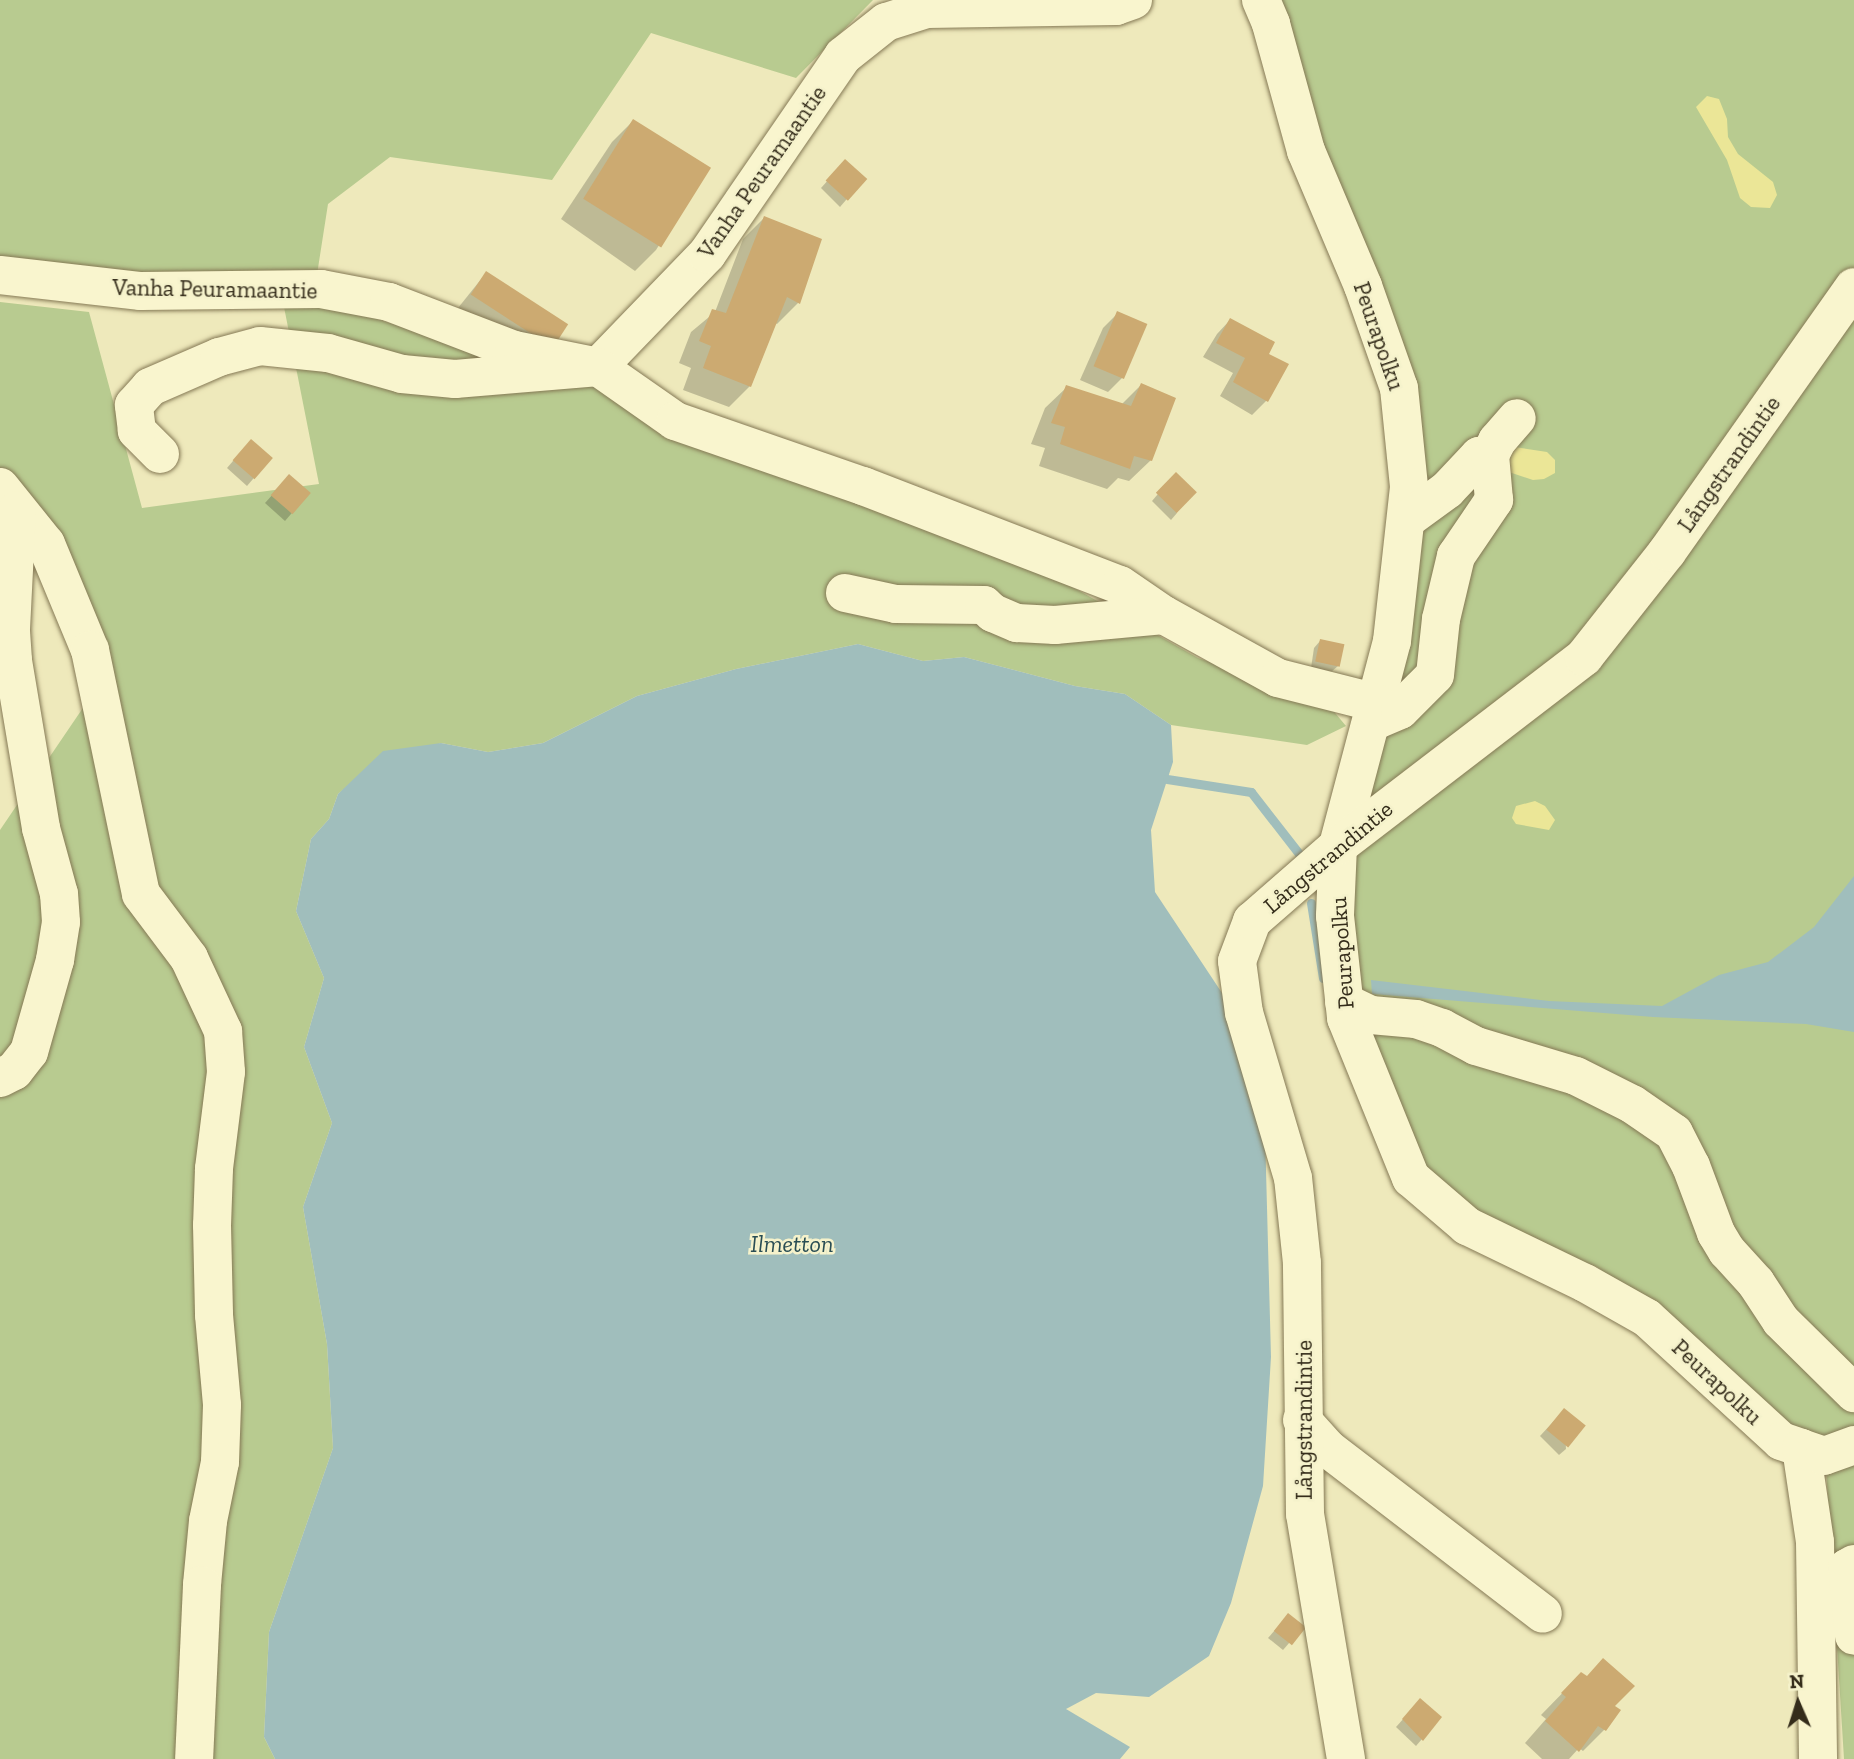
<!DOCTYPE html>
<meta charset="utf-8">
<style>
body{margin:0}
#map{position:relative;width:1854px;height:1759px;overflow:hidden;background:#eee9bb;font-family:"Zilla Slab",serif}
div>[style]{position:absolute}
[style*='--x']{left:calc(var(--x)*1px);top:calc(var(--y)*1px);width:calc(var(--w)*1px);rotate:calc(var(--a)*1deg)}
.green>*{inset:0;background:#b8cb90}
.sand>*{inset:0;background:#ebe697}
.water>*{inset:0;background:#a0bebc}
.shadow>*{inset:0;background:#0003}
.stream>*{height:9px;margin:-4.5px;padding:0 4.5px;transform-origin:4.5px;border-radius:4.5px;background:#a0bebc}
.building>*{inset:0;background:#ccaa71;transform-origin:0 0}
.roads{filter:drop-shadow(0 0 2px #857955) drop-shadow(0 0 2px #857955)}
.minor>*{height:38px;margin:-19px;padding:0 19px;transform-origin:19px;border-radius:19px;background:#f9f5ce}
span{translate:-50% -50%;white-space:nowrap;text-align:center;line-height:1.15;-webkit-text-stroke:5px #f5f2cb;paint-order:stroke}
.street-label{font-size:23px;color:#342c1a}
.water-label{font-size:24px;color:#294d54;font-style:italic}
.north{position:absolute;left:1763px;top:1668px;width:70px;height:70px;-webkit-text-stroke:5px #f5f2cb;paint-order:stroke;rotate:357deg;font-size:19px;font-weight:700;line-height:28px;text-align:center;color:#342c1a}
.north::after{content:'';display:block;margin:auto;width:24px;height:32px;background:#342c1a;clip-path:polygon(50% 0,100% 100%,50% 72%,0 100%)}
</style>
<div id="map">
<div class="green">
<div style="clip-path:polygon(0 0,873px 0,796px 78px,651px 33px,552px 180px,390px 157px,328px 204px,316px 281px,0 265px)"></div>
<div style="clip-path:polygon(1276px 0,1854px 0,1854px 1759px,1844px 1759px,1826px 1468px,1781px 1421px,1680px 1328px,1597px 1267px,1530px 1241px,1486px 1219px,1426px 1167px,1402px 1123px,1349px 963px,1346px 862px,1423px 528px,1332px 184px)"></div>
<div style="clip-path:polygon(0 302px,89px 312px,142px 508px,319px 484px,284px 307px,335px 305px,466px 348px,604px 382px,654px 430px,767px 461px,1069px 585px,1198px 658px,1326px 702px,1346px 726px,1307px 745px,1171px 725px,1125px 694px,1075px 686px,964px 657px,923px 661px,858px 644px,736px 669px,637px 696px,543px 743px,488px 752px,441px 743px,353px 781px,338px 794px,329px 819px,311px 839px,296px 911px,324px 978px,304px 1047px,332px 1123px,303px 1207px,327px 1344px,333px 1448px,269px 1632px,264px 1737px,275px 1759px,0 1759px,0 830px,108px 671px,0 473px)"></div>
</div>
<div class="sand">
<div style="clip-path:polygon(1707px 96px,1719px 99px,1727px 119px,1728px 137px,1738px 154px,1773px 182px,1777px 195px,1770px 208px,1751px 207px,1740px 198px,1727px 160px,1696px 107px)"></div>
<div style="clip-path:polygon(1515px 447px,1547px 452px,1555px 460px,1555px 473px,1544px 479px,1533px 480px,1506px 471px,1500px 453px)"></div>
<div style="clip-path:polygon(1535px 801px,1545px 806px,1555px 820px,1549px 830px,1516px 824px,1512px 818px,1516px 806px)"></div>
</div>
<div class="water">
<div style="clip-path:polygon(858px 644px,923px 661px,964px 657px,1075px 686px,1125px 694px,1171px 725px,1173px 762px,1151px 830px,1155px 892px,1222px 993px,1265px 1132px,1271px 1357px,1263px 1486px,1231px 1603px,1209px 1656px,1149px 1697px,1096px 1693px,1066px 1709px,1130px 1747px,1120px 1759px,275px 1759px,264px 1737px,269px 1632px,333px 1448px,327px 1344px,303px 1207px,332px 1123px,304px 1047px,324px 978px,296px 911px,311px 839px,329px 819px,338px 794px,383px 751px,441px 743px,488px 752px,543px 743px,637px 696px,736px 669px)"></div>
<div style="clip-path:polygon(1854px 876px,1854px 1032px,1806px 1024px,1653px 1017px,1372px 994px,1371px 980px,1549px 1001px,1662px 1006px,1719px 975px,1768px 962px,1814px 927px)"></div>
</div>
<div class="shadow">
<div style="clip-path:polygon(633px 121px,708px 168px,656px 250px,635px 271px,561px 219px,612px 142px)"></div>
<div style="clip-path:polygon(839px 168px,864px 179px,840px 207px,821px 188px)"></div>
<div style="clip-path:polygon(764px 218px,820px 240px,798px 303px,777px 324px,775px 323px,750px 386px,729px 407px,683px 390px,691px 368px,679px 363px,691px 332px,715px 312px,743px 239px)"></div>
<div style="clip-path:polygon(486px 273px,555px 347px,458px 308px)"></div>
<div style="clip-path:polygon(1117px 314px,1122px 378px,1108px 392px,1080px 380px,1103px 328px)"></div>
<div style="clip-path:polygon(1230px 320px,1267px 354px,1266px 401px,1252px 415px,1220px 396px,1233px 373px,1203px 357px,1217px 334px)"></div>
<div style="clip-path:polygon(1141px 385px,1151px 460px,1129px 481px,1118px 478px,1107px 489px,1039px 466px,1045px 448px,1031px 444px,1045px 408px,1067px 387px,1121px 405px)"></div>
<div style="clip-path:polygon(245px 447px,271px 458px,247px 486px,227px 468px)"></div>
<div style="clip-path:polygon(1169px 481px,1177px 513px,1171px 520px,1152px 501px)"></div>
<div style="clip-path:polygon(283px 483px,309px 493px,285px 521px,265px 503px)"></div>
<div style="clip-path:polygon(1320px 641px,1338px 666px,1331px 672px,1311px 668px,1314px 648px)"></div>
<div style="clip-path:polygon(1564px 1410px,1566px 1449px,1559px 1455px,1540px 1436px)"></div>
<div style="clip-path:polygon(1282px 1622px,1303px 1627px,1283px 1650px,1268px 1638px)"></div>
<div style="clip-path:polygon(1581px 1674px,1612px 1706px,1605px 1729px,1583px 1751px,1579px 1748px,1569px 1759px,1542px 1759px,1525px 1743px,1546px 1719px,1541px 1715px)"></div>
<div style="clip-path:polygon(1414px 1707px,1422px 1739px,1416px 1746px,1396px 1727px)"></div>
</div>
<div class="stream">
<div style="--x:1167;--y:779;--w:85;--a:8.8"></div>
<div style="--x:1251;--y:792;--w:86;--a:52.1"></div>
<div style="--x:1311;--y:903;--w:76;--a:80.9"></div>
</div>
<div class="building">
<div style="left:633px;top:119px;width:92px;height:94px;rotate:32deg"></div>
<div style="left:845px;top:159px;width:30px;height:29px;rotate:42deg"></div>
<div style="clip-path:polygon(764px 216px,822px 239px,800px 304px,787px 297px,751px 387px,703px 368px,711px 346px,699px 341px,712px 309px,726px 313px)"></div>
<div style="left:486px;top:271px;width:98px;height:28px;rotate:33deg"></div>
<div style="left:1117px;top:311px;width:33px;height:60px;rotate:23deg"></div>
<div style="clip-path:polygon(1230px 318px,1275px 342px,1269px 354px,1289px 364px,1268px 402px,1233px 382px,1245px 358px,1216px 343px)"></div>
<div style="clip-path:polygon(1141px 383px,1176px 398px,1152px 461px,1134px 456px,1130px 469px,1060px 444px,1065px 427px,1051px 423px,1066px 385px,1131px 406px)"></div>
<div style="left:251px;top:439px;width:29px;height:28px;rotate:41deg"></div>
<div style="left:1176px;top:472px;width:29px;height:29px;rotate:44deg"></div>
<div style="left:289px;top:474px;width:29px;height:28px;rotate:41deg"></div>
<div style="left:1320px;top:639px;width:25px;height:23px;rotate:12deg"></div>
<div style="left:1564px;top:1408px;width:28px;height:28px;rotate:39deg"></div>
<div style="left:1288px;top:1613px;width:23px;height:23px;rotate:38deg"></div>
<div style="clip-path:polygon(1603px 1658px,1635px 1686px,1615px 1706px,1621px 1710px,1606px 1731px,1598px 1726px,1579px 1752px,1545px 1721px,1566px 1697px,1561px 1693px,1581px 1672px,1587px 1676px)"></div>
<div style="clip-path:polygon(1420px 1698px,1442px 1717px,1423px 1741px,1402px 1719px)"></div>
</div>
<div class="roads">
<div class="minor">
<div style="--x:1261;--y:0;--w:26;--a:67"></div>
<div style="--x:1271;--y:24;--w:132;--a:74.6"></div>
<div style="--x:1306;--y:151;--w:147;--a:67.1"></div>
<div style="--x:1363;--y:286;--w:108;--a:70.6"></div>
<div style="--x:1399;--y:388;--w:100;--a:84.2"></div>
<div style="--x:1409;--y:487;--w:155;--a:96.3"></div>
<div style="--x:1392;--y:641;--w:212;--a:104.8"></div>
<div style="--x:1338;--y:846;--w:70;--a:92.5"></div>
<div style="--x:1335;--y:916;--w:103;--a:83.8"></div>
<div style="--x:1346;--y:1018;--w:173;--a:67.9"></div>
<div style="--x:1411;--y:1178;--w:74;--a:40.6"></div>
<div style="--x:1467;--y:1226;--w:131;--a:25.8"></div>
<div style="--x:1585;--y:1283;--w:71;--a:29.4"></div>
<div style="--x:1647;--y:1318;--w:182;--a:42.5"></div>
<div style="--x:1781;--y:1441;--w:21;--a:19"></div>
<div style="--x:1801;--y:1448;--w:95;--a:81.5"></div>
<div style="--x:1815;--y:1542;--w:217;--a:89.2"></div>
<div style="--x:0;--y:275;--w:142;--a:6.5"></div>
<div style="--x:141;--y:291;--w:180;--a:-0.6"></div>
<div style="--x:321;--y:289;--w:69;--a:10.8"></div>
<div style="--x:389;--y:302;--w:134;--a:21"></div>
<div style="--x:514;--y:350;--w:86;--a:11.4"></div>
<div style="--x:598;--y:367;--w:157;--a:-46"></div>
<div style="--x:707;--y:254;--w:240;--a:-55.5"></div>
<div style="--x:843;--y:56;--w:55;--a:-38.3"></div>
<div style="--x:886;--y:22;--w:43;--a:-17.6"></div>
<div style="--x:927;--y:9;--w:189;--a:-0.9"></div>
<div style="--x:1116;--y:6;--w:18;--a:-19"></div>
<div style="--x:160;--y:454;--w:33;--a:-135"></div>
<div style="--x:137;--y:431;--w:26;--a:-97"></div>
<div style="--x:134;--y:405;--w:24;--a:-48"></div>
<div style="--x:150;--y:387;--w:75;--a:-23.5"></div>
<div style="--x:219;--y:357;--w:42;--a:-15"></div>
<div style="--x:260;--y:346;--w:68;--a:5.9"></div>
<div style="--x:328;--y:353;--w:77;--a:15.8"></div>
<div style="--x:402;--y:374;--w:53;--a:5.4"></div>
<div style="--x:455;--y:379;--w:144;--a:-4.8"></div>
<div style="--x:598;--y:367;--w:94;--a:35"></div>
<div style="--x:675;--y:421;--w:199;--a:19.1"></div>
<div style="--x:863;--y:486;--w:275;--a:21.1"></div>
<div style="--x:1120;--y:585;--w:53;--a:34.3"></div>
<div style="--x:1164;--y:615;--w:130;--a:28.9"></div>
<div style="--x:1278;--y:678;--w:102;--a:14.2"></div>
<div style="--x:0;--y:487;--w:73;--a:51.1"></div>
<div style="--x:46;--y:544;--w:115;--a:67.5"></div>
<div style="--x:90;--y:650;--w:249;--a:78.2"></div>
<div style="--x:141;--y:894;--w:80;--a:53.1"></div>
<div style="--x:189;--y:958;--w:81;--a:65"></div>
<div style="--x:223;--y:1031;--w:41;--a:85.8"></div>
<div style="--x:226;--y:1072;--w:98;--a:97.1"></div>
<div style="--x:214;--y:1169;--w:56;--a:92"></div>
<div style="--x:212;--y:1225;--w:90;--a:88.7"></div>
<div style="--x:214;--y:1315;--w:90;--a:84.9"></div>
<div style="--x:222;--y:1405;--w:57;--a:92"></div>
<div style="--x:220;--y:1462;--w:60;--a:101.5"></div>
<div style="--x:208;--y:1521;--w:64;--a:95.4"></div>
<div style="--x:202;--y:1585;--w:174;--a:92.6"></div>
<div style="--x:1406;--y:520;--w:51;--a:-36.2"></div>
<div style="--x:1447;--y:490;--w:47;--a:-46.7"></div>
<div style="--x:1479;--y:456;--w:11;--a:-5"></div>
<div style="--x:845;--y:593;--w:52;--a:12.2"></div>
<div style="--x:896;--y:604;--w:88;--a:0.7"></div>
<div style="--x:984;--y:605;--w:12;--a:42"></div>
<div style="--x:993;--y:613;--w:26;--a:23"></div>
<div style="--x:1017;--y:623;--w:38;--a:3"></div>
<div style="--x:1055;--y:625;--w:109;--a:-5.2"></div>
<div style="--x:1372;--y:722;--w:30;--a:-23"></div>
<div style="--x:1400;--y:710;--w:49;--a:-45"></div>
<div style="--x:1435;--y:675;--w:56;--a:-83.9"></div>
<div style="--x:1441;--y:619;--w:65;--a:-76.6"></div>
<div style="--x:1456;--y:556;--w:68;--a:-55.8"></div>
<div style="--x:1494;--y:500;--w:45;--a:-95.1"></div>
<div style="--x:1490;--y:455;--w:16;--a:-63"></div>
<div style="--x:1497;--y:441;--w:30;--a:-49"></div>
<div style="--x:1344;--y:1002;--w:30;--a:26"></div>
<div style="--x:1371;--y:1015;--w:45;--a:5.1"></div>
<div style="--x:1416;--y:1019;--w:28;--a:19"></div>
<div style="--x:1442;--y:1028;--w:38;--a:28"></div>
<div style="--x:1476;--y:1046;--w:104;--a:16.7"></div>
<div style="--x:1576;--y:1076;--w:63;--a:26.6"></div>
<div style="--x:1632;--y:1104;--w:51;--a:34.6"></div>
<div style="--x:1674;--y:1133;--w:37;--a:63"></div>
<div style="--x:1691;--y:1166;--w:72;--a:69.5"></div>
<div style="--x:1716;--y:1233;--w:21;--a:59"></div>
<div style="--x:1727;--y:1251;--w:43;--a:47.8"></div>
<div style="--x:1756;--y:1283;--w:45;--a:56.7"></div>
<div style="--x:1781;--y:1321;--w:103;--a:44.6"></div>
<div style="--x:0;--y:1078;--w:16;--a:-27"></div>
<div style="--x:14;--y:1071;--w:24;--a:-52"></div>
<div style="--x:29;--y:1052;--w:96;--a:-74.2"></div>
<div style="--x:55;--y:960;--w:38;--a:-81"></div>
<div style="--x:61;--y:922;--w:28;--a:-94"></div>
<div style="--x:59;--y:894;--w:68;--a:-105.3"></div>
<div style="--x:41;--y:828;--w:170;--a:-99.5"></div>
<div style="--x:13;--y:660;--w:31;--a:-94"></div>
<div style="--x:11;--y:629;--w:119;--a:-87.1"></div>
<div style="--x:1302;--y:1420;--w:38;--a:48"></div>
<div style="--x:1327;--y:1448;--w:272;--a:37.5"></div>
<div style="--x:1801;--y:1448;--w:24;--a:19"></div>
<div style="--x:1824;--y:1456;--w:32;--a:-20"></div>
<div style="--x:1854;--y:1564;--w:8;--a:150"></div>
<div style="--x:1847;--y:1568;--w:68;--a:84.1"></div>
<div style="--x:1346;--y:1759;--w:248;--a:-99.5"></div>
<div style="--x:1305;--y:1514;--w:251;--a:-90.7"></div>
<div style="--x:1302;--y:1263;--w:85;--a:-96"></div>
<div style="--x:1293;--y:1178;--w:172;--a:-106.5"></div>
<div style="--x:1244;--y:1013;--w:52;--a:-97.7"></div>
<div style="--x:1237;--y:961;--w:43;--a:-69.4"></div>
<div style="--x:1252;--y:921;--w:114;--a:-41.1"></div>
<div style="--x:1338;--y:846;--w:310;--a:-37.5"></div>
<div style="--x:1584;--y:657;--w:134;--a:-51.7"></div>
<div style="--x:1667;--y:552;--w:324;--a:-54.8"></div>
</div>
</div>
<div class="street-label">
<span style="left:762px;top:172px;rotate:-55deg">Vanha Peuramaantie</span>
<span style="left:215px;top:289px;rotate:1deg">Vanha Peuramaantie</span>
<span style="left:1379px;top:336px;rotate:71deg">Peurapolku</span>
<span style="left:1729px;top:464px;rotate:-55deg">Långstrandintie</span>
<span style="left:1328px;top:857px;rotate:-40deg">Långstrandintie</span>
<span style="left:1342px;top:953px;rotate:-94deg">Peurapolku</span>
<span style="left:1717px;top:1382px;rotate:43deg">Peurapolku</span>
<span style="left:1304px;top:1420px;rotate:-90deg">Långstrandintie</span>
</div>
<div class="water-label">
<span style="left:792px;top:1244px">Ilmetton</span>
</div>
<div class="north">N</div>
</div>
